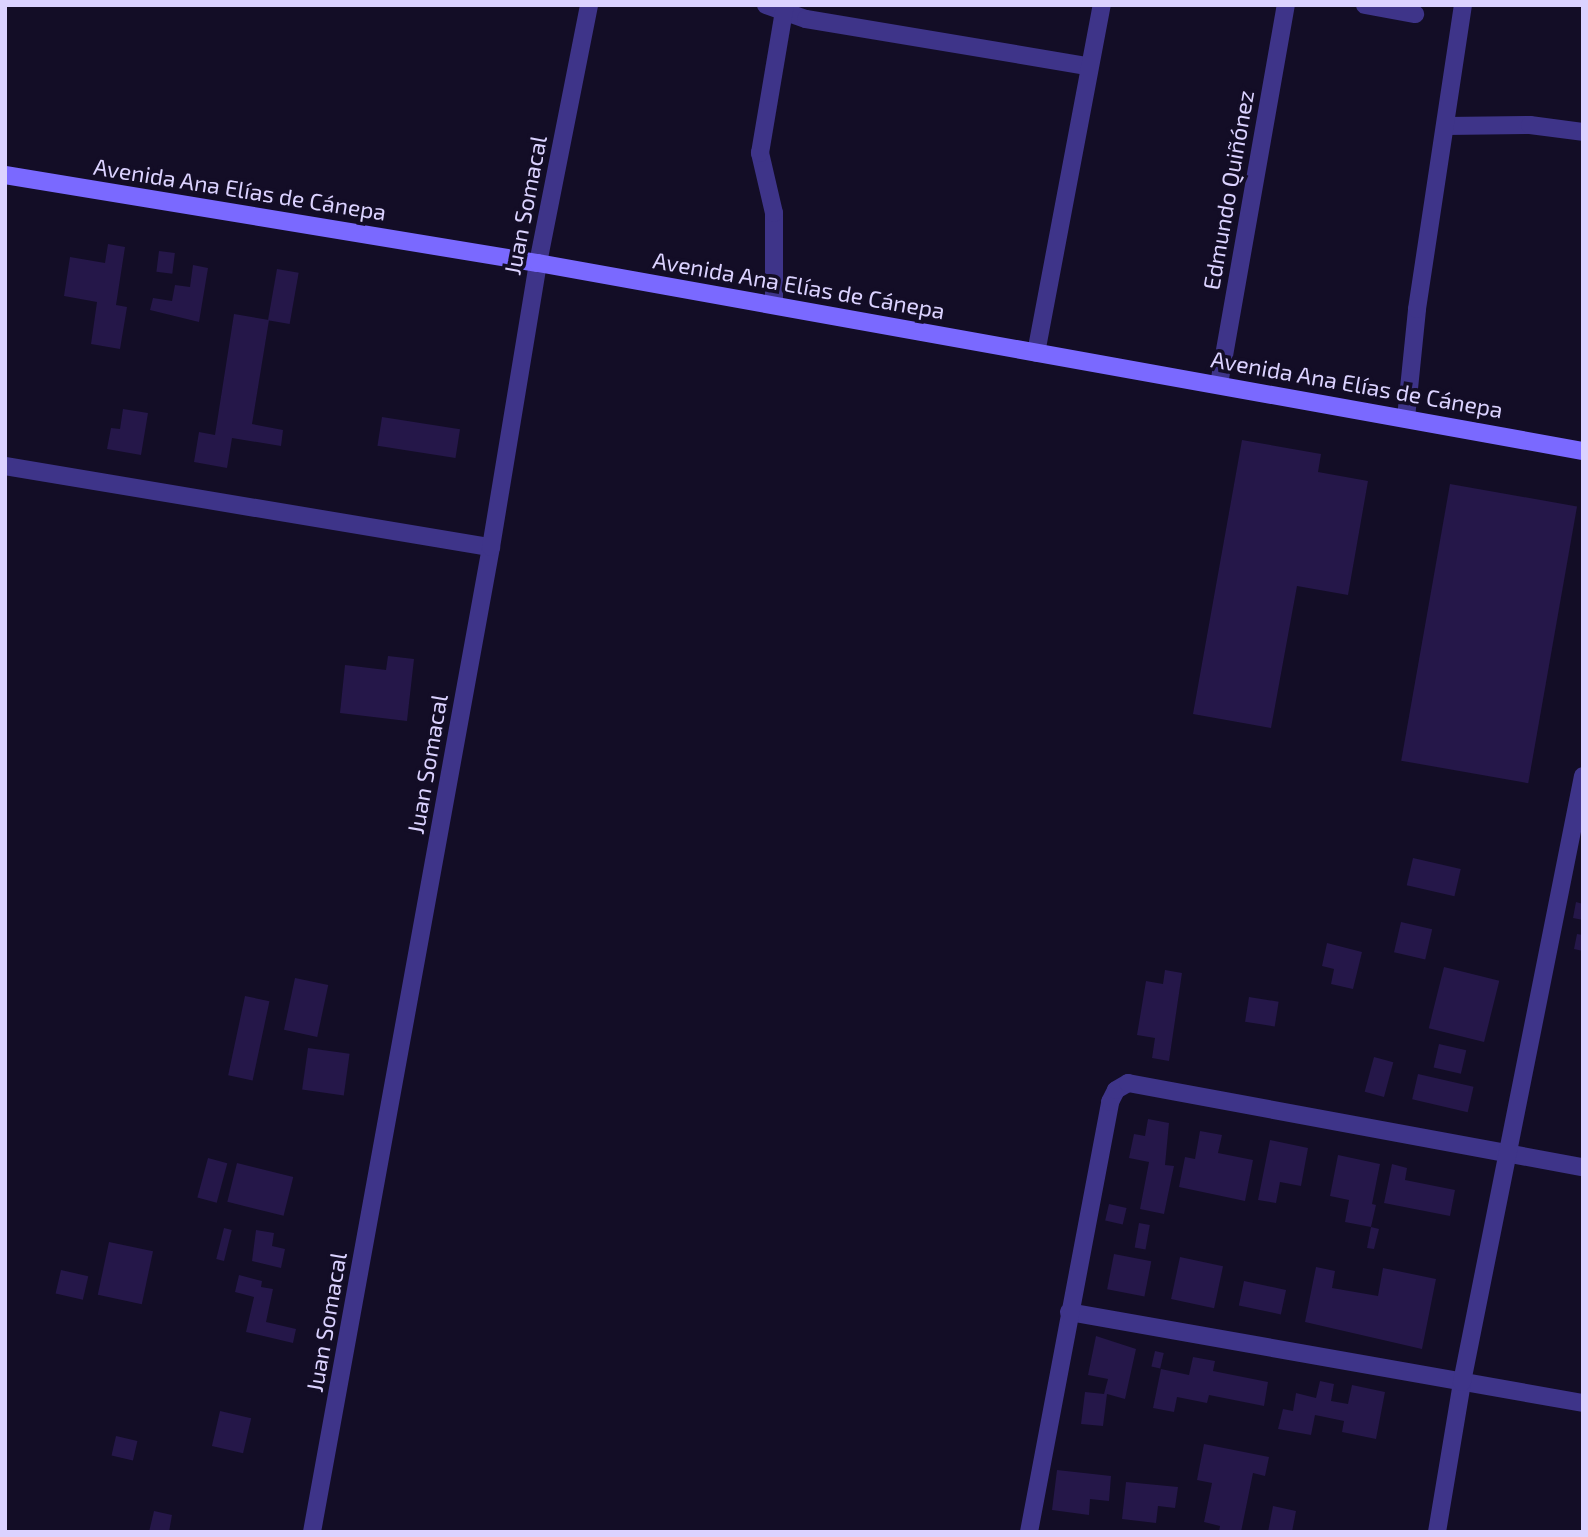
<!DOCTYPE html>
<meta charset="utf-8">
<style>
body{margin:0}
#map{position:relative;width:1588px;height:1537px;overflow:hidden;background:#130d26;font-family:"Exo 2",sans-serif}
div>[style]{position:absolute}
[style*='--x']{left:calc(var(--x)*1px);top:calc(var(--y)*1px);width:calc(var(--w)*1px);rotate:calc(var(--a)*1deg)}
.building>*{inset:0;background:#251749;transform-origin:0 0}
.street>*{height:18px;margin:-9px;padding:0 9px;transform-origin:9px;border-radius:9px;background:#3e3489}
.secondary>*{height:18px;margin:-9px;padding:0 9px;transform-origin:9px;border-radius:9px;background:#7a69ff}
span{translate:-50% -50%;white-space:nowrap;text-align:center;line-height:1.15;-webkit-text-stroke:7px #130d26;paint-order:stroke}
.street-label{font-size:23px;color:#dbd2ff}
.frame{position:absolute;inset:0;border:7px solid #dbd2ff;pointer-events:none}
</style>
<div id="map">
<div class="building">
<div style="clip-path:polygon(108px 244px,125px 247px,116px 305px,127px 307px,120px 349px,91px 344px,97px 302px,64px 296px,70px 257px,105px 263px)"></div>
<div style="left:159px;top:251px;width:16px;height:21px;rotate:7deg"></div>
<div style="clip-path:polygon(193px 265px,208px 268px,199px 322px,150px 310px,153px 298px,172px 301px,175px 285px,190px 287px)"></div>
<div style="left:277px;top:269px;width:22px;height:52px;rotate:10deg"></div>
<div style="clip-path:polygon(234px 314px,269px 320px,252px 424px,283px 430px,281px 446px,232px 438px,227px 468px,194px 462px,199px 432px,215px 435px)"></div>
<div style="clip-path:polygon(123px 409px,148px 413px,141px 455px,107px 449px,111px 428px,120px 429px)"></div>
<div style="left:382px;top:417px;width:79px;height:29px;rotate:9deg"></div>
<div style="clip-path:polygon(1242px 440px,1321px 454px,1318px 472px,1368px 481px,1348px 595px,1297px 586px,1271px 728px,1193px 714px)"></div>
<div style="left:1450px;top:484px;width:129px;height:281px;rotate:10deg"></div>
<div style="clip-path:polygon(388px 656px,414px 659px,407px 721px,340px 713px,345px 665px,386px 670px)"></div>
<div style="left:1413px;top:858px;width:49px;height:28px;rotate:13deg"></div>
<div style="clip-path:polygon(1576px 902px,1583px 904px,1583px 920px,1573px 918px)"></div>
<div style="left:1401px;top:922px;width:32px;height:31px;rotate:13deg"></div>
<div style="clip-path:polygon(1577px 934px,1583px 935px,1583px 951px,1574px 949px)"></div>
<div style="clip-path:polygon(1327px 943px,1362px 952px,1353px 989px,1331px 984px,1334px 969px,1322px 966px)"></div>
<div style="left:1444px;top:967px;width:57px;height:63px;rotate:14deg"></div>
<div style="clip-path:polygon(1165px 970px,1182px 973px,1169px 1061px,1152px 1058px,1155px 1038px,1137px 1035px,1146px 981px,1163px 984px)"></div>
<div style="left:295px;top:978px;width:34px;height:53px;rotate:12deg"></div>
<div style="left:245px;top:996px;width:25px;height:81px;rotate:12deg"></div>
<div style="left:1249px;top:997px;width:30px;height:25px;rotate:9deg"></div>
<div style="left:1439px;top:1044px;width:28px;height:24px;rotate:13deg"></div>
<div style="left:308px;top:1048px;width:42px;height:42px;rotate:8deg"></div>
<div style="left:1374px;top:1057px;width:20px;height:36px;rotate:15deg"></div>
<div style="left:1418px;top:1074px;width:57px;height:26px;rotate:13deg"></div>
<div style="clip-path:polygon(1148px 1119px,1169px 1123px,1165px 1165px,1174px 1166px,1164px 1214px,1140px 1209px,1149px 1162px,1129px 1158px,1134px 1134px,1145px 1136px)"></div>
<div style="clip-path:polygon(1200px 1131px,1222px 1135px,1218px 1153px,1253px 1160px,1245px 1201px,1179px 1187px,1185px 1157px,1195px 1159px)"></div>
<div style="clip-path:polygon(1270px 1140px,1308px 1148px,1301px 1186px,1280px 1182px,1276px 1203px,1258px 1200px)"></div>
<div style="clip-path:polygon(1338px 1155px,1380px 1164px,1372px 1204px,1376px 1205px,1371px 1227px,1379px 1229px,1374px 1249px,1367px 1248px,1371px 1227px,1345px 1222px,1349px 1200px,1330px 1196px)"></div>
<div style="left:208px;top:1158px;width:20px;height:41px;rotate:15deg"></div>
<div style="left:237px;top:1163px;width:58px;height:40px;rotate:14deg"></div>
<div style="clip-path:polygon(1392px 1164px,1407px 1168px,1405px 1180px,1455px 1190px,1450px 1216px,1384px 1203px)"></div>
<div style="left:1109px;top:1204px;width:18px;height:17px;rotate:13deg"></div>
<div style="left:1139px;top:1223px;width:11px;height:25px;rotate:10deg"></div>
<div style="left:224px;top:1228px;width:8px;height:32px;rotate:14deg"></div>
<div style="clip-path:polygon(256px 1230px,274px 1233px,272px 1246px,285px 1249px,281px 1268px,252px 1261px)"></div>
<div style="left:109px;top:1242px;width:45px;height:54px;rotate:12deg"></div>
<div style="left:1114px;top:1254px;width:38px;height:36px;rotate:11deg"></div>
<div style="left:1180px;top:1257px;width:44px;height:43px;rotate:12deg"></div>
<div style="clip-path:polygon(1316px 1267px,1335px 1271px,1332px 1288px,1378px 1296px,1383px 1268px,1436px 1279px,1422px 1349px,1305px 1322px)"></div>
<div style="left:61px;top:1270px;width:28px;height:24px;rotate:13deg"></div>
<div style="clip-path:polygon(239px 1275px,262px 1281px,261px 1287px,273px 1289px,266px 1322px,296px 1329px,293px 1343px,246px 1332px,254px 1297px,235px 1292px)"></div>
<div style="left:1244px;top:1281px;width:43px;height:25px;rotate:12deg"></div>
<div style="clip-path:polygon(1096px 1336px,1136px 1349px,1125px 1399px,1107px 1394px,1103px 1426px,1081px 1424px,1085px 1392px,1104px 1394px,1108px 1379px,1088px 1375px)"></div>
<div style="left:1155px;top:1351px;width:9px;height:16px;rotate:13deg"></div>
<div style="clip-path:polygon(1193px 1357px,1215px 1361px,1213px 1371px,1268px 1382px,1264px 1406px,1209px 1395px,1207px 1403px,1177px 1397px,1174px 1412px,1153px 1408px,1161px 1369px,1189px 1375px)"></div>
<div style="clip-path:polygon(1320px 1381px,1334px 1384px,1331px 1401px,1348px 1404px,1352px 1385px,1385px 1392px,1376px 1439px,1342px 1432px,1344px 1421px,1315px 1415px,1311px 1435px,1278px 1429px,1283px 1409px,1293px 1411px,1296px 1393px,1316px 1398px)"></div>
<div style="left:220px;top:1411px;width:32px;height:36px;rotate:13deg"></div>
<div style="left:116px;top:1436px;width:22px;height:20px;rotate:13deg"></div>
<div style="clip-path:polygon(1204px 1444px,1269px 1457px,1265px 1476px,1253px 1473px,1241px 1532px,1219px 1532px,1220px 1526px,1204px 1522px,1212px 1483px,1197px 1480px)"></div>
<div style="clip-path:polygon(1057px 1470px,1111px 1476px,1109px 1501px,1090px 1499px,1089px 1515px,1052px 1510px)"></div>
<div style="clip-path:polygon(1126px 1482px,1178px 1487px,1175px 1508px,1158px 1506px,1156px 1523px,1122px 1519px)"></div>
<div style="clip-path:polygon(1273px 1506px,1296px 1511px,1292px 1532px,1268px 1532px)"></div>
<div style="clip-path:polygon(154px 1511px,172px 1515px,169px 1532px,149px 1532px)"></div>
</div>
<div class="street">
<div style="--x:766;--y:5;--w:42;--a:19.3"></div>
<div style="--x:806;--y:19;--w:285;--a:9.5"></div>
<div style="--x:1365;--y:5;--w:51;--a:10.2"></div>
<div style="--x:1446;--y:126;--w:84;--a:-0.7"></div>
<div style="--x:1530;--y:125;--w:53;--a:7.5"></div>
<div style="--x:774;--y:305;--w:92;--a:-90"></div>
<div style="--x:774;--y:213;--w:62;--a:-103.1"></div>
<div style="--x:760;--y:153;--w:150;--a:-80.4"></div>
<div style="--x:1036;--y:353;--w:354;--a:-79.3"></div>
<div style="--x:1219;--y:384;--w:385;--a:-80"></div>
<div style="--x:1406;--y:418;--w:110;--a:-84.2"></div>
<div style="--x:1417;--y:309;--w:307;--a:-81.4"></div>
<div style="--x:5;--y:466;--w:493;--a:9.5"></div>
<div style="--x:1069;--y:1312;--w:522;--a:10.04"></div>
<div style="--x:312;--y:1532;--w:1001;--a:-79.7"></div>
<div style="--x:491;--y:547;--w:288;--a:-80.6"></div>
<div style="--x:538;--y:263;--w:263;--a:-78.8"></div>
<div style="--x:1029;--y:1532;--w:438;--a:-79.3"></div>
<div style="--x:1110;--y:1102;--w:13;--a:-63"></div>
<div style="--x:1116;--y:1090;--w:14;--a:-30"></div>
<div style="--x:1128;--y:1083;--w:463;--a:10.5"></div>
<div style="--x:1437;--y:1532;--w:152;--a:-80.5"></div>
<div style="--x:1462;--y:1382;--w:618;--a:-78.71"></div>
</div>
<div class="secondary">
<div style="--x:5;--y:175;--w:540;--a:9.38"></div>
<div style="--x:538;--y:263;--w:1062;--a:10.2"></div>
</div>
<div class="street-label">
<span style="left:240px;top:189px;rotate:9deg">Avenida Ana Elías de Cánepa</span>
<span style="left:1228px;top:190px;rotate:-80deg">Edmundo Quiñónez</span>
<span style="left:525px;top:205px;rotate:-79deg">Juan Somacal</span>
<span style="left:799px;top:285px;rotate:10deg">Avenida Ana Elías de Cánepa</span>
<span style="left:1357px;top:384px;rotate:10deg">Avenida Ana Elías de Cánepa</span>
<span style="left:427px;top:764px;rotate:-80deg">Juan Somacal</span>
<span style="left:326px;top:1322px;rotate:-80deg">Juan Somacal</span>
</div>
<div class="frame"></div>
</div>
